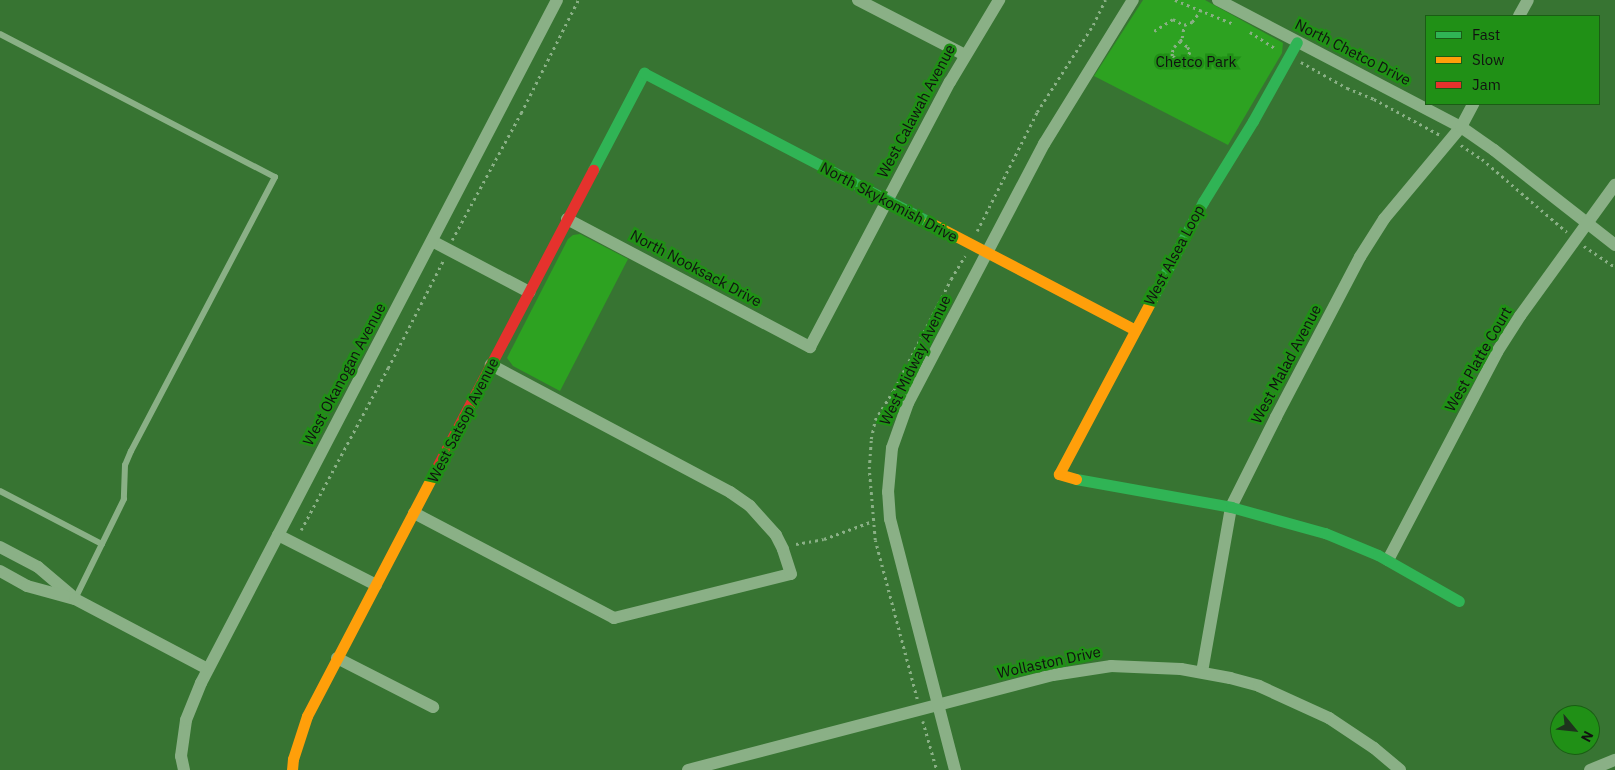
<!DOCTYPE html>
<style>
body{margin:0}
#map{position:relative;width:1615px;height:770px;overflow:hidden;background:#377432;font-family:"IBM Plex Sans",sans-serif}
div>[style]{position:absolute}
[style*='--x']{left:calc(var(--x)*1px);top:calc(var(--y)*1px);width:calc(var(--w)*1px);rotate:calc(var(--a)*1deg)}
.green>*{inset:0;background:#2da221}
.path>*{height:2.5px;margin-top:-1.25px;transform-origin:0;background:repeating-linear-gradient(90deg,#8ab086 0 2.5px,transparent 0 6.5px)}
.lane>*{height:6px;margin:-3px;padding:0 3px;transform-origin:3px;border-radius:3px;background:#8ab086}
.street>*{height:12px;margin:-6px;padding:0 6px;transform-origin:6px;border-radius:6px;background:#8ab086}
.fast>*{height:11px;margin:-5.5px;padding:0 5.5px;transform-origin:5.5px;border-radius:5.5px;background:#30b455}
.slow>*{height:11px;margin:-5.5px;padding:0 5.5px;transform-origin:5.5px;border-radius:5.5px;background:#ff9f0a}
.jam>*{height:11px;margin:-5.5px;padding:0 5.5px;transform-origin:5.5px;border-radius:5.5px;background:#e5322d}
span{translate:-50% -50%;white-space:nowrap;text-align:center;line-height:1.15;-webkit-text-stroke:5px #209016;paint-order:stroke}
.street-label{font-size:15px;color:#111}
.park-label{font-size:15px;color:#111}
.legend{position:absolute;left:1425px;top:15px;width:175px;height:90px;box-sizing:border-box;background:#209016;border:1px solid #1a5d14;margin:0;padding:6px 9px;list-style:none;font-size:15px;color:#111}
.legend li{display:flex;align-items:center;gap:10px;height:25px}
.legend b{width:25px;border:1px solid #1a5d14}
.north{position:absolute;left:1550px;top:705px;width:50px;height:50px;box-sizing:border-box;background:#209016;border:1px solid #1a5d14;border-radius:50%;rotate:118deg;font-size:14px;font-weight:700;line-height:20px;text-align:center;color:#111}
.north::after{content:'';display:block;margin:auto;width:18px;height:22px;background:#1e341d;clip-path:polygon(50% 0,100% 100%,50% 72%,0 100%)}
</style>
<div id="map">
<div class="green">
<div style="clip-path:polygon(1143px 0,1205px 0,1283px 43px,1282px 53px,1228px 145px,1094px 76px)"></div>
<div style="clip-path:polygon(580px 234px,628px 259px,560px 391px,513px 366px,507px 358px,568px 239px,573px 235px)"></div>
</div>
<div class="path">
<div style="--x:1175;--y:0;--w:64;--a:22.1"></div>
<div style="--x:1154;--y:31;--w:22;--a:-32"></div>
<div style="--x:1173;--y:19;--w:13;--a:29"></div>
<div style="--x:1184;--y:25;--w:9;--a:-21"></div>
<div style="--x:1192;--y:22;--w:15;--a:-53"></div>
<div style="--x:1250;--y:32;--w:31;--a:33"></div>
<div style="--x:1180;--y:41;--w:10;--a:37"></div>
<div style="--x:1188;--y:47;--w:5;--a:68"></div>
<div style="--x:1190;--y:52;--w:6;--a:108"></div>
<div style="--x:1188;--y:58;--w:9;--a:153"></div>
<div style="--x:1180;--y:62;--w:10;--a:-143"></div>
<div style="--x:1172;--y:56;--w:4;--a:-90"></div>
<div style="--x:1172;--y:52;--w:5;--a:-68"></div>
<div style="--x:1174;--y:47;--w:8;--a:-45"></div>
<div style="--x:1180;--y:41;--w:4;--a:-56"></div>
<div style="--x:1182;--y:38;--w:13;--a:-81"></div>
<div style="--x:1301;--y:62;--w:53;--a:29.5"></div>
<div style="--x:1347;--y:88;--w:29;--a:22"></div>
<div style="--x:1374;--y:99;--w:75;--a:28.6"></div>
<div style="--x:1461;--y:145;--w:25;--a:34"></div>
<div style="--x:1482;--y:159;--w:112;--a:40.7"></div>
<div style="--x:977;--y:231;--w:133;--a:-63.2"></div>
<div style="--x:1037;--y:112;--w:103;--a:-57.2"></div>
<div style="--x:1093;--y:25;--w:28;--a:-64"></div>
<div style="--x:452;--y:240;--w:145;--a:-61.5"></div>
<div style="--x:521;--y:113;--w:127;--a:-63.2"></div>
<div style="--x:1584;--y:246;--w:37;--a:34"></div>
<div style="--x:301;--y:530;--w:184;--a:-61.8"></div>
<div style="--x:388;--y:368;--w:120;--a:-62.8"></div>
<div style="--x:796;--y:544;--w:28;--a:-10"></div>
<div style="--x:824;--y:539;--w:52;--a:-20.2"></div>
<div style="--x:917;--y:699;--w:164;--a:-104.8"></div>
<div style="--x:875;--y:540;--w:71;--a:-94.8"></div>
<div style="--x:869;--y:469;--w:30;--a:-86"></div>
<div style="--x:871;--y:439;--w:19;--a:-78"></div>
<div style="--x:875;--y:420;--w:36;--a:-58"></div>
<div style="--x:894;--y:390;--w:125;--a:-62.8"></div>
<div style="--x:951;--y:279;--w:27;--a:-59"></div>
<div style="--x:923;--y:721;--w:51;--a:74.1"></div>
</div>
<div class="lane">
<div style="--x:0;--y:34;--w:310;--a:27.5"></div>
<div style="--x:275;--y:177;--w:310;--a:117.7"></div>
<div style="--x:131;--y:451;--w:15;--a:113"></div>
<div style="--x:125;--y:465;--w:34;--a:92"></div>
<div style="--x:124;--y:499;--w:111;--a:116.1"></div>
<div style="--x:0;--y:491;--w:115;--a:27.5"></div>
</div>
<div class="street">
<div style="--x:858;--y:0;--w:120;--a:27.2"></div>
<div style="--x:1218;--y:0;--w:274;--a:27.6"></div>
<div style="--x:1461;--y:127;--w:40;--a:34.9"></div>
<div style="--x:1494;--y:150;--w:154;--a:38.1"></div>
<div style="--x:1519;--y:16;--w:18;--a:-61"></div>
<div style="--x:567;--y:219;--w:275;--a:27.8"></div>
<div style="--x:810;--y:347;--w:300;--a:-62.2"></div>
<div style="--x:950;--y:82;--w:96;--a:-59.1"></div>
<div style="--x:432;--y:241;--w:110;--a:27.7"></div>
<div style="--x:414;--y:513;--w:226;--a:27.7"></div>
<div style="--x:614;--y:618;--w:182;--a:-14"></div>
<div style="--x:791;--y:574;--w:26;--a:-108"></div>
<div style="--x:783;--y:549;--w:16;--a:-117"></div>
<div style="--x:776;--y:535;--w:39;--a:-132"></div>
<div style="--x:750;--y:506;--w:24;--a:-145"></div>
<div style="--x:730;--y:492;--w:271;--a:-152"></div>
<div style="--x:278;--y:535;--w:110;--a:27"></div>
<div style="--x:0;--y:547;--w:43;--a:27.8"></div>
<div style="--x:38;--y:567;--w:43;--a:40.3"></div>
<div style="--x:1388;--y:560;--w:235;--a:-62.3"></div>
<div style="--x:1497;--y:352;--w:43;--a:-57.4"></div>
<div style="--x:1520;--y:316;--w:162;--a:-54.1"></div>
<div style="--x:0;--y:571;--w:31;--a:29"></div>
<div style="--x:27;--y:586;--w:50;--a:15.2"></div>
<div style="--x:75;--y:599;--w:150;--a:27.8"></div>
<div style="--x:337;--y:658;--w:108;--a:27"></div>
<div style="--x:1202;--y:672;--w:168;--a:-80"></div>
<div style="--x:1231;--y:507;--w:101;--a:-63.4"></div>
<div style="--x:1276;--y:417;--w:181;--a:-62.3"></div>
<div style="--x:1360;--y:257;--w:45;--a:-57.7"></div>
<div style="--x:1384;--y:219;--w:120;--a:-50.1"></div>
<div style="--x:1461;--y:127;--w:26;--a:-62"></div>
<div style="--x:184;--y:770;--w:14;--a:-102"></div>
<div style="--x:181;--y:756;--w:36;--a:-82"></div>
<div style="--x:186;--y:720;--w:40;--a:-68"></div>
<div style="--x:201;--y:683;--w:770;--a:-62.47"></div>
<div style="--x:688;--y:770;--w:377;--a:-14.6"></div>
<div style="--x:1053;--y:675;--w:59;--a:-8.8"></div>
<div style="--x:1111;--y:666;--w:70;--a:2.5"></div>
<div style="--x:1181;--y:669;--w:50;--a:10.4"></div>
<div style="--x:1230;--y:678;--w:30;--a:15"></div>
<div style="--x:1259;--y:686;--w:77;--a:24.6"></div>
<div style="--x:1329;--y:718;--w:54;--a:33.7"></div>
<div style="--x:1374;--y:748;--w:34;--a:40"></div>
<div style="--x:955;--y:770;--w:259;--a:-104.5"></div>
<div style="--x:890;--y:519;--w:27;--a:-94"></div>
<div style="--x:888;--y:492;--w:44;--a:-84.8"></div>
<div style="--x:892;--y:448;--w:48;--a:-70.4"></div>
<div style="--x:908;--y:403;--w:293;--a:-62.3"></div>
<div style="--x:1044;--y:144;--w:169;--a:-58.3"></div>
<div style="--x:1590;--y:770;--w:27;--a:-22"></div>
</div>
<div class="fast">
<div style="--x:593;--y:170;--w:110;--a:-62.3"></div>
<div style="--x:644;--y:73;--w:322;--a:27.6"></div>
<div style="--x:1152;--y:299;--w:110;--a:-62.3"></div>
<div style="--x:1203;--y:202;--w:95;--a:-58.3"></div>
<div style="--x:1253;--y:121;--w:90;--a:-60.9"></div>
<div style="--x:1076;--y:479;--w:158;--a:10.2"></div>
<div style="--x:1231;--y:507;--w:98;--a:15.5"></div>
<div style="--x:1325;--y:533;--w:57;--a:22.5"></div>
<div style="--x:1378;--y:555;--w:93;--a:29.6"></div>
</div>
<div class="slow">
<div style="--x:929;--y:222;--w:231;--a:27.6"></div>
<div style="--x:1076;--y:479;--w:18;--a:-164"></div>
<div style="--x:1059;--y:474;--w:198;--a:-62"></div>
<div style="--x:292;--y:770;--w:11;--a:-85"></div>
<div style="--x:293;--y:759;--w:45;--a:-72"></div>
<div style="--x:307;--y:716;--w:279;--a:-62.4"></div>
</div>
<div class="jam">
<div style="--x:436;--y:469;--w:338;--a:-62.3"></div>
</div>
<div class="street-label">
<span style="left:1353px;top:52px;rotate:27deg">North Chetco Drive</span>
<span style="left:916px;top:111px;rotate:-62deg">West Calawah Avenue</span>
<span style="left:889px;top:202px;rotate:28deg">North Skykomish Drive</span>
<span style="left:1174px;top:255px;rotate:-62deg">West Alsea Loop</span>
<span style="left:696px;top:268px;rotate:28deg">North Nooksack Drive</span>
<span style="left:1478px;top:359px;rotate:-60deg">West Platte Court</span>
<span style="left:915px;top:360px;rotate:-64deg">West Midway Avenue</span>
<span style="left:1286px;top:364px;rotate:-62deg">West Malad Avenue</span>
<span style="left:344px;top:374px;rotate:-62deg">West Okanogan Avenue</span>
<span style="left:463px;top:420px;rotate:-63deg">West Satsop Avenue</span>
<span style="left:1049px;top:662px;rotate:-12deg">Wollaston Drive</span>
</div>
<div class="park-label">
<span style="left:1196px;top:62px">Chetco Park</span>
</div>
<ul class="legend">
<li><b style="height:6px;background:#30b455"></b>Fast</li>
<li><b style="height:6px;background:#ff9f0a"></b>Slow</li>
<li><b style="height:6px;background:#e5322d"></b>Jam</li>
</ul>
<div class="north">N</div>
</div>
